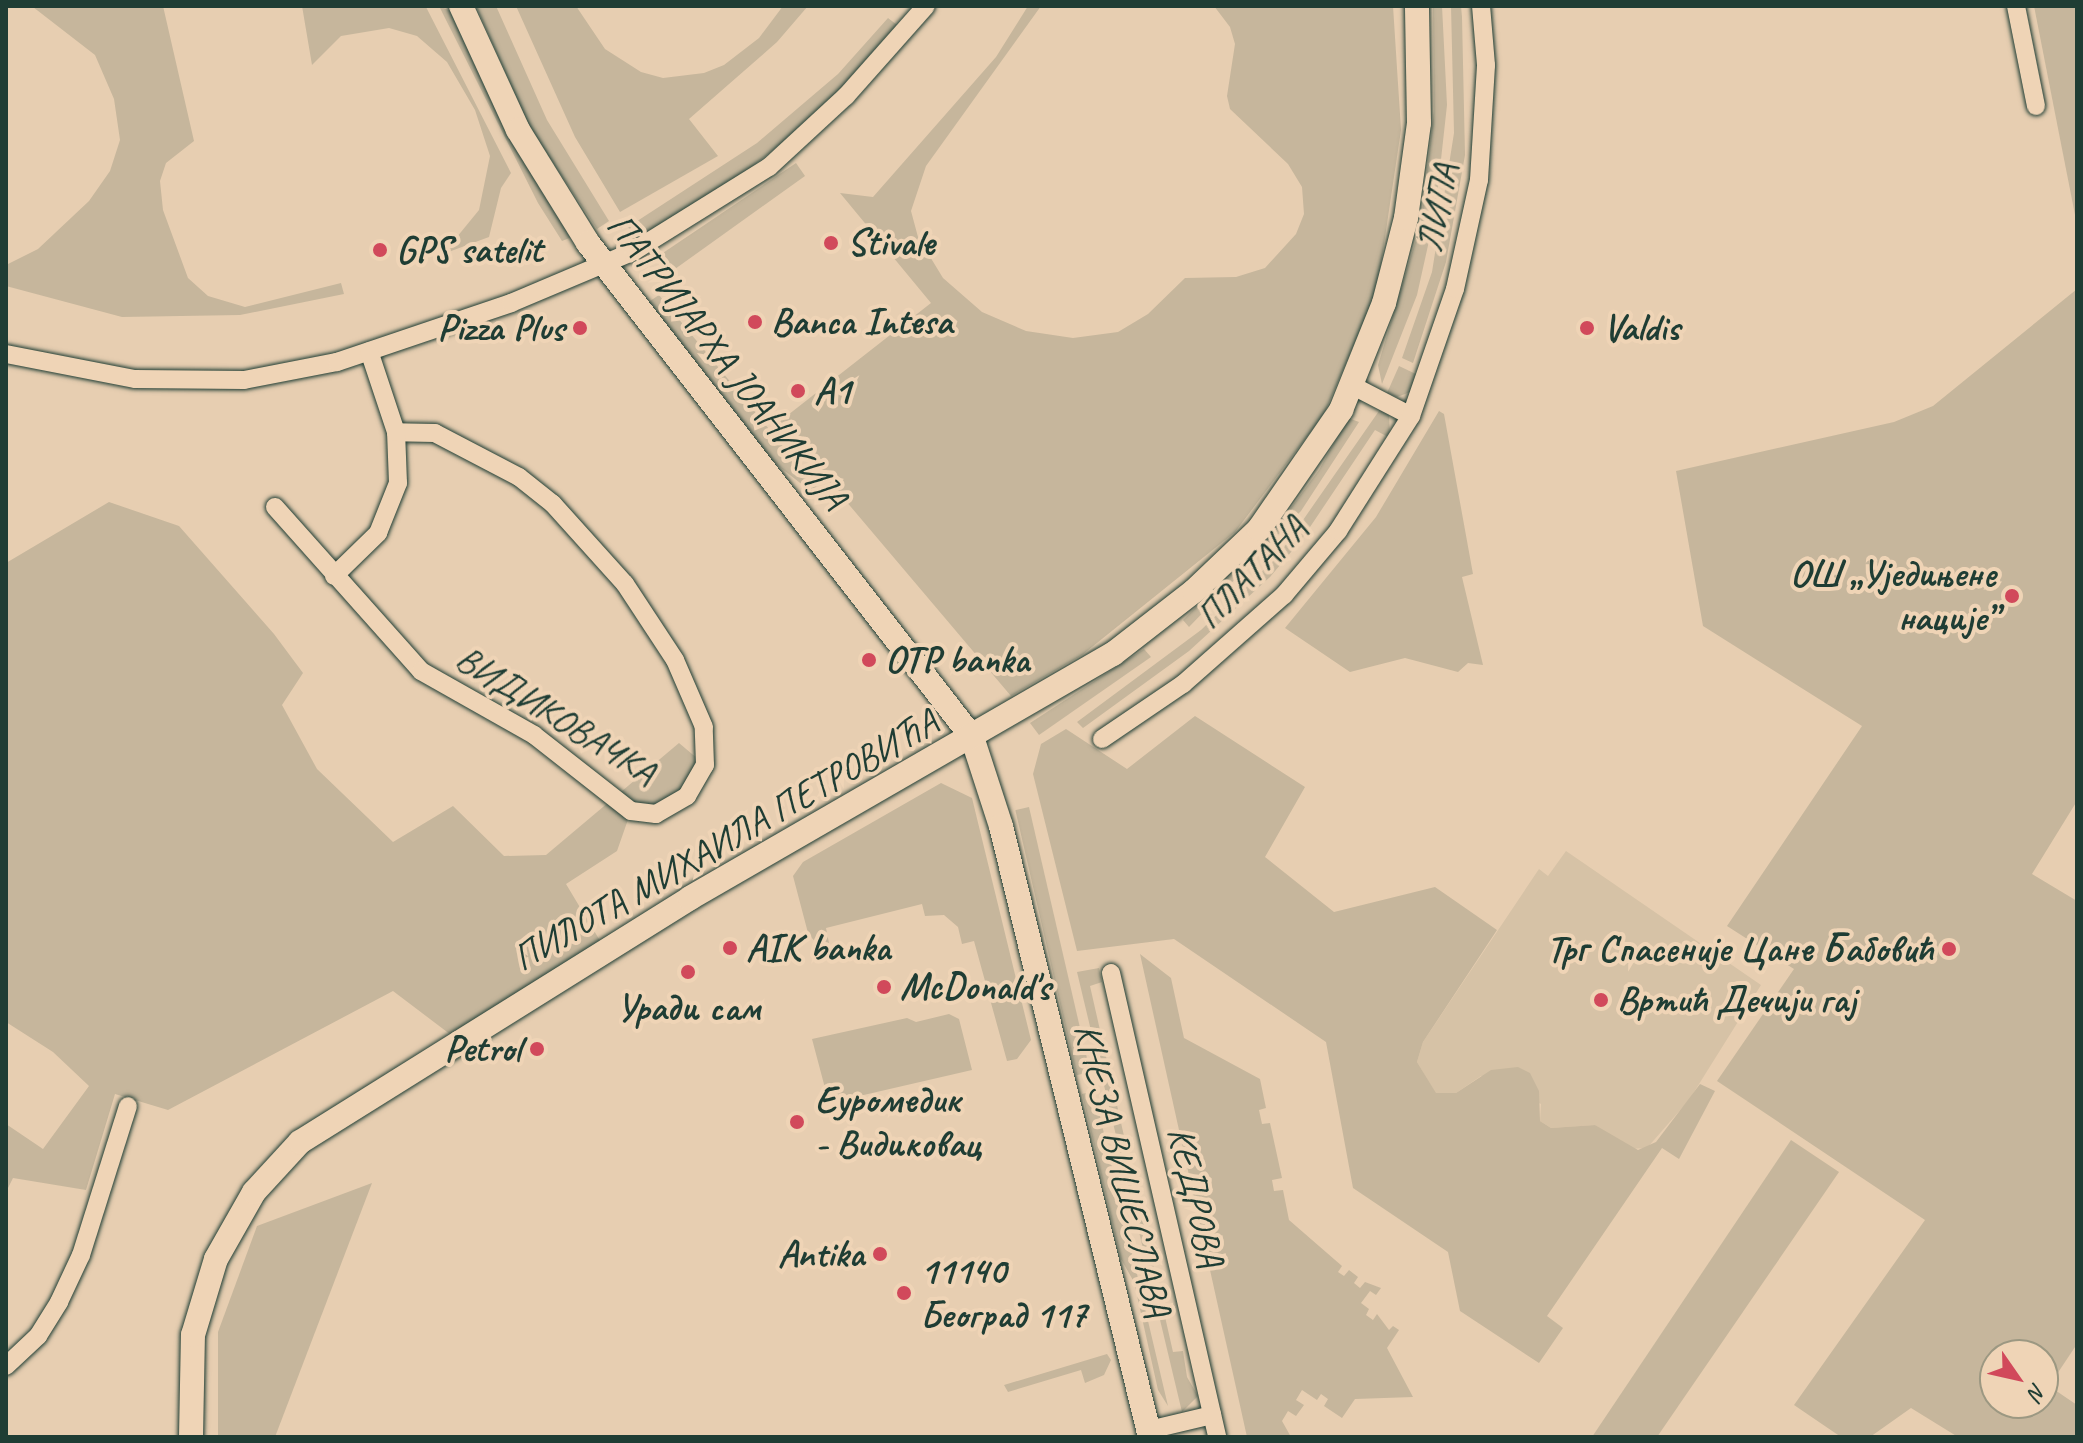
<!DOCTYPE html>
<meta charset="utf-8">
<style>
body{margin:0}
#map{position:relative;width:2083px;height:1443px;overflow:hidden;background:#e7ceb1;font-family:Caveat,sans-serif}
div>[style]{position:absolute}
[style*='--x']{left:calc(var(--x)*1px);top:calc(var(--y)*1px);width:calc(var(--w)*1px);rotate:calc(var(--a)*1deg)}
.built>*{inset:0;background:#d6c2a6}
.green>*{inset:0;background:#c6b69c;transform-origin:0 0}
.roads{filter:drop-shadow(0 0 2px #1f3d34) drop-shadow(0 0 2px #1f3d34)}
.minor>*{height:18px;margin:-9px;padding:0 9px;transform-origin:9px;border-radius:9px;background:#efd4b6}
.major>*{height:24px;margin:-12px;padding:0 12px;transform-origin:12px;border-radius:12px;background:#efd4b6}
.dots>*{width:22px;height:22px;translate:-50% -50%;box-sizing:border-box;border:4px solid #efd4b6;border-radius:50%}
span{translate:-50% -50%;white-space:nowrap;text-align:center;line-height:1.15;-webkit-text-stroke:8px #efd4b6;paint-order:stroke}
.street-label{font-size:38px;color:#1f3d34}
.poi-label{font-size:38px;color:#1f3d34;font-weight:700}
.left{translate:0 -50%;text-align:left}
.right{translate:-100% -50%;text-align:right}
.frame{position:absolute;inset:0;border:8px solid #1f3d34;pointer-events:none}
.north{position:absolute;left:1979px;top:1339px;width:80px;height:80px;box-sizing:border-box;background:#efd4b6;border:2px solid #9c9882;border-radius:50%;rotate:124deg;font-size:22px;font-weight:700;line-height:32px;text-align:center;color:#1f3d34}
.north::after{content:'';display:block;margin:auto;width:28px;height:36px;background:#d1495b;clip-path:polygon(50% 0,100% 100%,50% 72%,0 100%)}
</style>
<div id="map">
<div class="built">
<div style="clip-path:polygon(1566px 851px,1761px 985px,1689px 1100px,1647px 1148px,1628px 1149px,1595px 1125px,1551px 1128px,1540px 1121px,1541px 1104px,1481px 1076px,1456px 1093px,1436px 1094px,1417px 1062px,1423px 1042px,1539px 869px,1548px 876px)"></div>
</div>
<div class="green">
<div style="clip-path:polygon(163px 6px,194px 141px,166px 163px,160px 181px,163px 210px,188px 278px,208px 296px,245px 307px,341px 283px,344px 294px,240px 315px,122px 317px,6px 286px,6px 265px,38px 249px,89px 201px,110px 171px,120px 140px,114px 99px,95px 55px,33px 7px)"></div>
<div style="clip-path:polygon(302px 6px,426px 7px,511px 173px,501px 188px,489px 237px,443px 254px,479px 210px,490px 156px,475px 110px,447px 62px,417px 36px,389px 28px,341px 36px,312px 65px)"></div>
<div style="clip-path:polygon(439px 6px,453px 12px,519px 153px,572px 237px,562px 241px,538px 203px)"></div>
<div style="clip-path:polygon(476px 6px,496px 6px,547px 120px,609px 221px,597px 229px,530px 128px)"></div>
<div style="clip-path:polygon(516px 6px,576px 6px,605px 49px,641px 72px,663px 78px,704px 73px,724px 65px,759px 38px,783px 6px,808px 6px,777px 42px,689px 119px,718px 156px,620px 212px,575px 137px)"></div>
<div style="clip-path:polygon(1028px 6px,1041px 6px,926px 166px,911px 211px,918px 237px,943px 278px,982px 312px,1026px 331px,1073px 338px,1118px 332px,1148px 314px,1185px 278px,1236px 277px,1265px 268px,1296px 234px,1304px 214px,1302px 187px,1288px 164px,1230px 109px,1227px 96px,1235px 44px,1230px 27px,1214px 6px,1393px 6px,1401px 130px,1377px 291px,1324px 414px,1235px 532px,1082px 655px,1011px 696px,779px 422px,931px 303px,840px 193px,873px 197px,996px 57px)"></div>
<div style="clip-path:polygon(1433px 6px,1442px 6px,1447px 105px,1435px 214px,1417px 295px,1382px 384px,1378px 365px,1421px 223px,1434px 111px)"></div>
<div style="clip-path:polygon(1451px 6px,1461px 6px,1462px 17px,1465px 155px,1446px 262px,1413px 363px,1402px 358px,1432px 272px,1454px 133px)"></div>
<div style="clip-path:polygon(2034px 6px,2077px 6px,2077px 225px,2053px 103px)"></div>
<div style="clip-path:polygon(888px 18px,901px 28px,805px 125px,740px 176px,637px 238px,628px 227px,757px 143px,838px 74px)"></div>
<div style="clip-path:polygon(796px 163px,805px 176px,668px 274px,654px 259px)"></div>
<div style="clip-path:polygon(evenodd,2077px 289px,2077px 801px,2032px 874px,2077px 901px,2077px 1344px,2049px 1386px,2077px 1405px,2077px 1437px,1958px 1437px,1911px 1408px,1870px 1437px,1841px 1437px,1794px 1405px,1925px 1220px,1717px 1081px,1794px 969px,1727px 926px,1862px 726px,1703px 626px,1676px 471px,1894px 422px,1933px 406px,2077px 289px,1995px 1355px,2043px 1355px,2043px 1403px,1995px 1403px,1995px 1355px)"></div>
<div style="clip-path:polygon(659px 295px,819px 490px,813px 493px,772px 461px,647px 303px)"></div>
<div style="clip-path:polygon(1399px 366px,1420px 376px,1413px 391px,1397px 397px,1387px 393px)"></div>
<div style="clip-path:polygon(1381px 408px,1389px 414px,1390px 438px,1375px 430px,1302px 539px,1270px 577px,1189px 651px,1083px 728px,1077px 722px,1201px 630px,1278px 556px)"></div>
<div style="clip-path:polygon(1439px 411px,1444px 414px,1473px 574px,1462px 577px,1483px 665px,1468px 663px,1458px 672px,1405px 658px,1350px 672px,1285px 628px,1376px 517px)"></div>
<div style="clip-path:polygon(1348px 418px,1359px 422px,1301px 511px,1189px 627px,1183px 620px,1279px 524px,1319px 470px)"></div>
<div style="clip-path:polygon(109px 502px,179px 526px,274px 634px,303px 673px,282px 705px,317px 769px,393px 842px,453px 806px,504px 856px,546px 855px,679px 743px,705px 765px,687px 796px,631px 811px,617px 851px,566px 884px,605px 949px,459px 1041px,393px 991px,168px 1110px,115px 1094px,86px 1190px,13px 1178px,6px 1192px,6px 1124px,43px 1149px,89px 1086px,53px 1052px,6px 1022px,6px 563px)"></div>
<div style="clip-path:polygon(1144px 649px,1151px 657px,1039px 735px,1030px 723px)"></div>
<div style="clip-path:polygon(1195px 716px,1305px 787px,1265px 857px,1334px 912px,1435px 887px,1497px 930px,1423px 1042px,1417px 1062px,1436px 1093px,1456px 1093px,1491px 1070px,1518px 1067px,1530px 1073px,1539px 1091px,1540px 1121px,1551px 1128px,1595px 1125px,1638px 1150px,1656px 1142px,1700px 1084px,1715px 1091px,1679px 1159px,1662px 1148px,1547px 1316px,1563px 1328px,1539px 1363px,1460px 1311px,1448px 1252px,1353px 1188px,1326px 1042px,1174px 939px,1077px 951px,1033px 774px,1041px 744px,1066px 729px,1127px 769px)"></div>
<div style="clip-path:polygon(941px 783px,972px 798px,1031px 1040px,1017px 1059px,1007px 1061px,974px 941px,962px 944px,958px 927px,944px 915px,925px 916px,922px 904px,826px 928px,829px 943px,816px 943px,808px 933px,793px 876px,803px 862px)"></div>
<div style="left:1029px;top:807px;width:272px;height:14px;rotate:77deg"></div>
<div style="clip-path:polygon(1140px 954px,1171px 978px,1184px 1038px,1260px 1079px,1266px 1108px,1259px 1110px,1262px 1124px,1270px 1123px,1282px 1178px,1272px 1180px,1274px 1191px,1283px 1190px,1289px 1220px,1342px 1266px,1338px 1272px,1344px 1276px,1349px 1270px,1358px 1277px,1354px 1283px,1360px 1288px,1365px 1282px,1381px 1288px,1376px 1295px,1370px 1291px,1361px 1303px,1369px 1309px,1366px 1315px,1373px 1320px,1377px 1314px,1389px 1330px,1393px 1326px,1399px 1330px,1387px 1348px,1413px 1397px,1355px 1399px,1342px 1418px,1324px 1406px,1328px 1399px,1321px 1394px,1317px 1400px,1302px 1390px,1296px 1400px,1304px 1405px,1296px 1416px,1288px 1411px,1282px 1421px,1291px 1437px,1247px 1437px)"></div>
<div style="clip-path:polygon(1099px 968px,1102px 982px,1090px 986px,1173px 1352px,1183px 1351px,1187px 1377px,1198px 1396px,1182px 1412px,1077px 972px)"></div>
<div style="clip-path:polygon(949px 1014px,959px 1019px,972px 1070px,829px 1103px,812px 1039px,907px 1018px,916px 1022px)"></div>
<div style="clip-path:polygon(1094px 1091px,1168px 1406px,1158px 1390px,1134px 1282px,1121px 1259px,1082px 1094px)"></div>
<div style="clip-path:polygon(1791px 1140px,1839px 1172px,1657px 1437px,1592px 1437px)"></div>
<div style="clip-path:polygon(372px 1183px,275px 1437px,218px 1437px,218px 1332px,257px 1226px)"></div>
<div style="clip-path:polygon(1107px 1354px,1111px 1360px,1104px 1375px,1085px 1383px,1081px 1370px,1008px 1392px,1004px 1385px)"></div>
</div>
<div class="roads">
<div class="minor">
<div style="--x:2016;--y:6;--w:102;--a:78.7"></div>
<div style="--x:6;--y:354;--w:131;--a:11"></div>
<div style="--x:135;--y:379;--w:109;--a:0.5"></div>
<div style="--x:244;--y:380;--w:95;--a:-11"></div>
<div style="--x:337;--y:362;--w:184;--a:-18.7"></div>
<div style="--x:511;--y:303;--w:134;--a:-22.9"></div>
<div style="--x:634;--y:251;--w:159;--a:-31.9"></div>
<div style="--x:769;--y:167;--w:105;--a:-42.7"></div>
<div style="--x:846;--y:96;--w:120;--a:-48.4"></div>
<div style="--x:1353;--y:386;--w:65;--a:27.3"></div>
<div style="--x:275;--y:507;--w:220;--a:48.3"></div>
<div style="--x:421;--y:671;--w:130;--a:29.5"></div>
<div style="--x:534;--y:735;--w:123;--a:38.1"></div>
<div style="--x:631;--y:811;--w:25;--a:7"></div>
<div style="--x:656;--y:814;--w:36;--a:-30"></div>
<div style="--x:687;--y:796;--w:36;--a:-60"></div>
<div style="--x:705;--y:765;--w:38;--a:-92"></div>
<div style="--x:704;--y:727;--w:73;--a:-113.4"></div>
<div style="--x:675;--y:660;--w:91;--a:-123.3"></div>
<div style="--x:625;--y:584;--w:108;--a:-132"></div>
<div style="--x:553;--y:504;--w:43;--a:-141.5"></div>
<div style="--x:519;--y:477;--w:95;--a:-152.4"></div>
<div style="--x:435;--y:433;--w:39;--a:-179"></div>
<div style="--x:334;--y:576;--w:62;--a:-44.3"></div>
<div style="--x:378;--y:533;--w:54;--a:-68.2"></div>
<div style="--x:398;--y:483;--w:51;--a:-92.2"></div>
<div style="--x:396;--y:432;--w:85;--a:-108.4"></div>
<div style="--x:1102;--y:739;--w:98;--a:-34.2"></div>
<div style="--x:1183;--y:684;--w:135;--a:-41.4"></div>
<div style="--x:1284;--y:595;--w:84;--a:-49.8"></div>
<div style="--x:1338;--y:531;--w:136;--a:-57.6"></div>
<div style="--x:1411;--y:416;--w:134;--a:-70.9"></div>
<div style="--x:1455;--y:289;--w:112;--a:-77.6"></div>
<div style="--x:1479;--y:180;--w:115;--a:-86.5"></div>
<div style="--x:1486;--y:65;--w:59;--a:-94.8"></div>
<div style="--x:1111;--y:973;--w:476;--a:77.1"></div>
<div style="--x:6;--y:1366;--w:44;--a:-43.2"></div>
<div style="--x:38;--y:1336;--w:40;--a:-58"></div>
<div style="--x:59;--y:1302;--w:52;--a:-64.9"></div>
<div style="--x:81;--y:1255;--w:156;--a:-72.5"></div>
<div style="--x:1149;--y:1430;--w:65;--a:-13.4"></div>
</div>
<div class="major">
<div style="--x:461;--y:6;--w:136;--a:65.3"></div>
<div style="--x:518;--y:130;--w:133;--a:58.2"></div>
<div style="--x:588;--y:243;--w:626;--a:52.14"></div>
<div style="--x:972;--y:737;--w:94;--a:72"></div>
<div style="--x:1001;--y:826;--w:629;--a:76.3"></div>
<div style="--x:191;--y:1437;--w:102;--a:-88.9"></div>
<div style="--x:193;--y:1335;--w:79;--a:-73.2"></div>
<div style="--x:216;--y:1259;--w:77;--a:-60.4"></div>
<div style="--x:254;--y:1192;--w:68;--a:-47.4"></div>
<div style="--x:300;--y:1142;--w:460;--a:-32"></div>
<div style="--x:690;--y:898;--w:488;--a:-30"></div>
<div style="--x:1113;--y:654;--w:103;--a:-37.9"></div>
<div style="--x:1194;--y:591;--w:90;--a:-43.6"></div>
<div style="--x:1259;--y:529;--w:145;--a:-55.4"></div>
<div style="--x:1341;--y:410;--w:115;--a:-68.1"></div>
<div style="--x:1384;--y:303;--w:88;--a:-75.5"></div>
<div style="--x:1406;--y:218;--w:96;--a:-82.2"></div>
<div style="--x:1419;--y:123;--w:117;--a:-91"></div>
</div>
</div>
<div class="dots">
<div style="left:831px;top:243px;background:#d1495b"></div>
<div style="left:380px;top:250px;background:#d1495b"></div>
<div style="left:755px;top:322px;background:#d1495b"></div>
<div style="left:580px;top:328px;background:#d1495b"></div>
<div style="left:1587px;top:328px;background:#d1495b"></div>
<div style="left:798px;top:391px;background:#d1495b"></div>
<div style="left:2012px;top:596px;background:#d1495b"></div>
<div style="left:869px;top:660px;background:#d1495b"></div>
<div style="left:730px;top:948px;background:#d1495b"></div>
<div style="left:1949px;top:949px;background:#d1495b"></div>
<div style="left:688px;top:972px;background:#d1495b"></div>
<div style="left:884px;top:987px;background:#d1495b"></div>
<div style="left:1601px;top:1000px;background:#d1495b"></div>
<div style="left:537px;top:1049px;background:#d1495b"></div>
<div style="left:797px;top:1122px;background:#d1495b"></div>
<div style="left:880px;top:1254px;background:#d1495b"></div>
<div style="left:904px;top:1293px;background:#d1495b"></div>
</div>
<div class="street-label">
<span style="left:1437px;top:208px;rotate:-79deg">ЛИПА</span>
<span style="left:727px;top:361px;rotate:52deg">ПАТРИЈАРХА ЈОАНИКИЈА</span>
<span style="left:1251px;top:572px;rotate:-46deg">ПЛАТАНА</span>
<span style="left:556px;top:715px;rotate:32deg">ВИДИКОВАЧКА</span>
<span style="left:725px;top:840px;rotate:-30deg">ПИЛОТА МИХАИЛА ПЕТРОВИЋА</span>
<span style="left:1123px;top:1170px;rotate:76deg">КНЕЗА ВИШЕСЛАВА</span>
<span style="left:1196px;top:1197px;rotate:77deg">КЕДРОВА</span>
</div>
<div class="poi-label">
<span class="left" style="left:847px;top:243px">Stivale</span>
<span class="left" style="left:396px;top:250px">GPS satelit</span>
<span class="left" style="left:771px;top:322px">Banca Intesa</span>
<span class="right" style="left:564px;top:328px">Pizza Plus</span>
<span class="left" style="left:1603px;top:328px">Valdis</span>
<span class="left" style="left:814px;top:391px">A1</span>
<span class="right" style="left:1996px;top:596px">ОШ „Уједињене<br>нације”</span>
<span class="left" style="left:885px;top:660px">OTP banka</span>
<span class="left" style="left:746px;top:948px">AIK banka</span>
<span class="right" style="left:1933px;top:949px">Трг Спасеније Цане Бабовић</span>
<span class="left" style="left:900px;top:987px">McDonald's</span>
<span class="left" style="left:1617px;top:1000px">Вртић Дечији гај</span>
<span style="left:688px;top:1008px">Уради сам</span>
<span class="right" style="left:521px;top:1049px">Petrol</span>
<span class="left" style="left:815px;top:1122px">Еуромедик<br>- Видиковац</span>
<span class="right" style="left:864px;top:1254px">Antika</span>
<span class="left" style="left:920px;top:1293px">11140<br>Београд 117</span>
</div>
<div class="frame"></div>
<div class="north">N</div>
</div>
